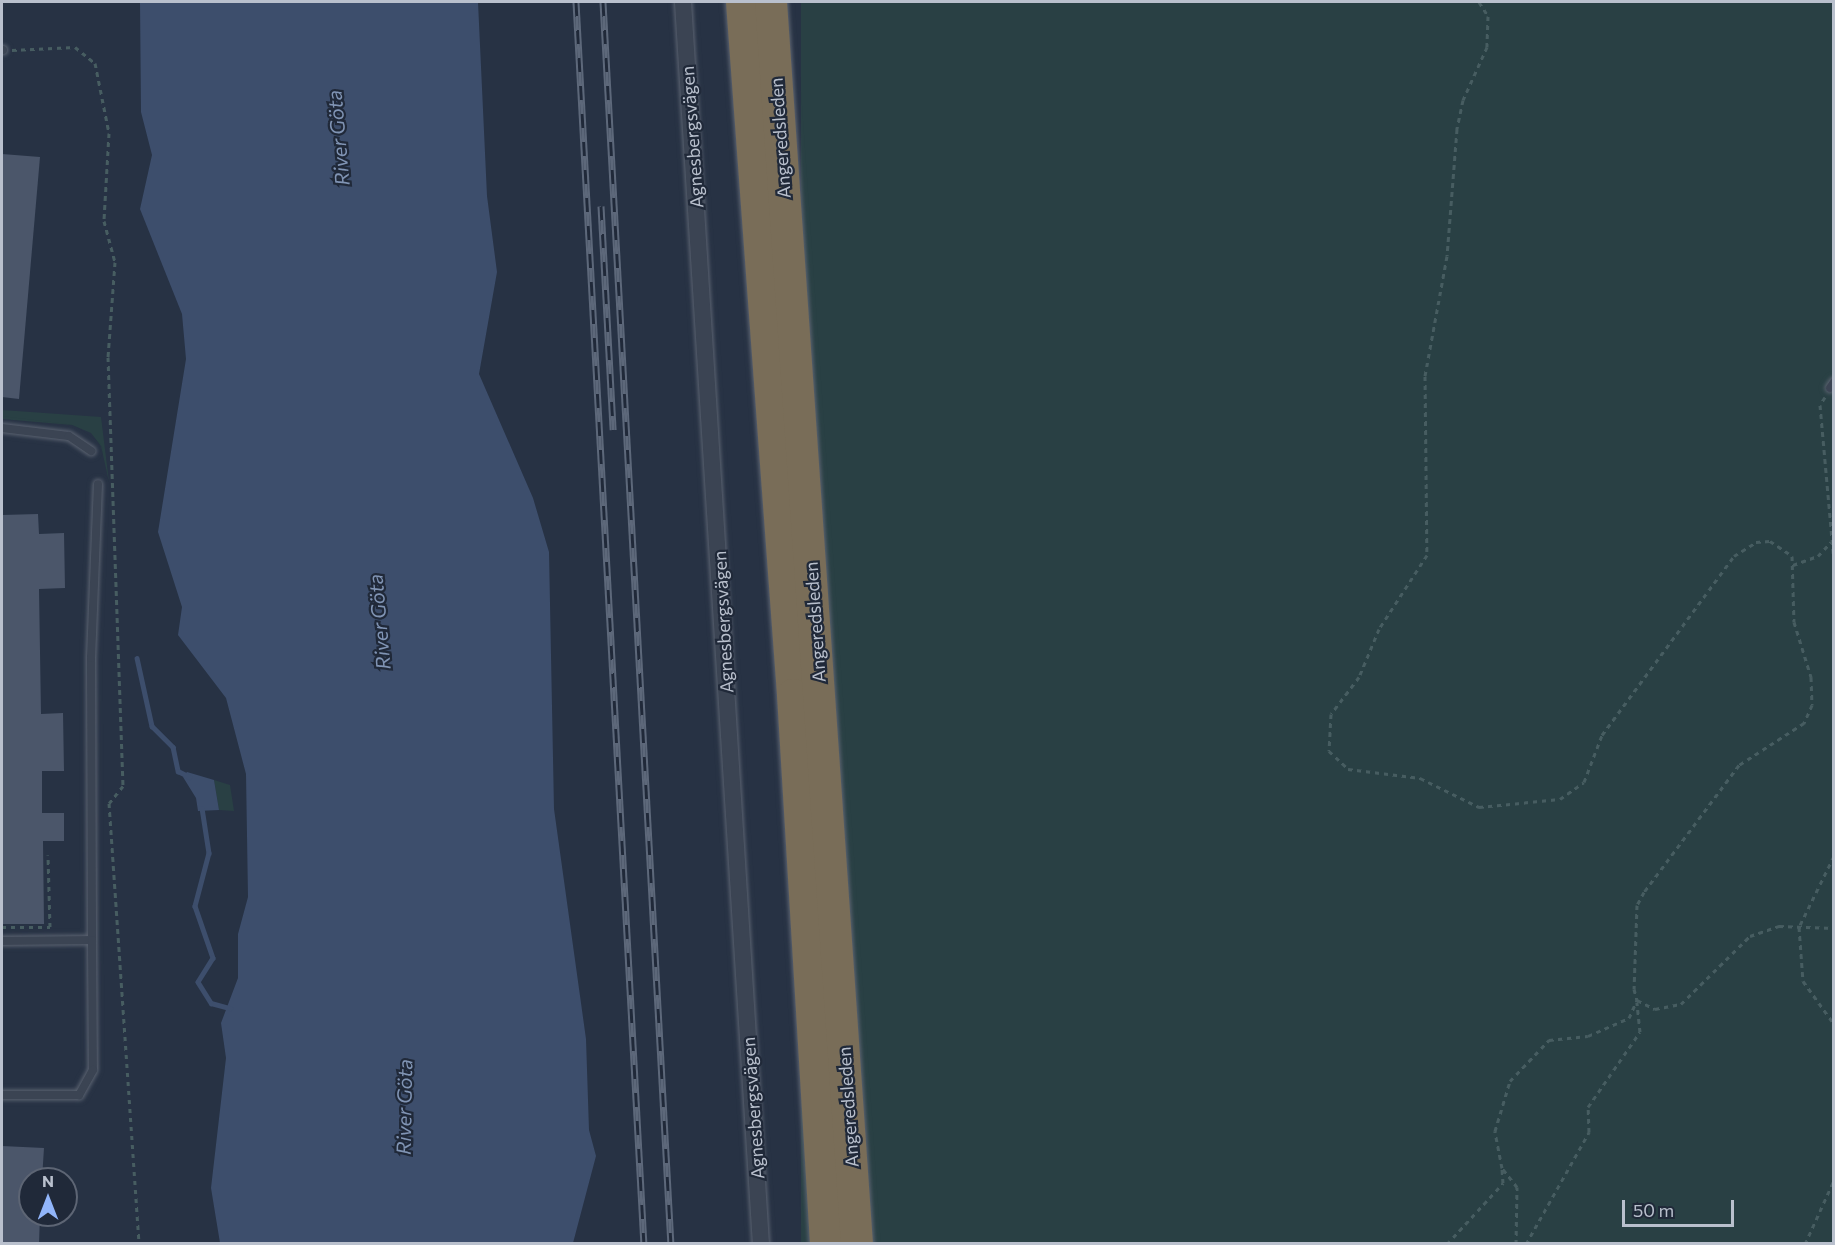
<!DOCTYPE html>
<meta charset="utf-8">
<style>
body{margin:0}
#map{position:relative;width:1835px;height:1245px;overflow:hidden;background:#273244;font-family:Commissioner,sans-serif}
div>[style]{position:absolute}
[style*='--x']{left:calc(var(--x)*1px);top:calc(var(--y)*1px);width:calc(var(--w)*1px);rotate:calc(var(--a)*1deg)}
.green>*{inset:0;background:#294044;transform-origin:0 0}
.water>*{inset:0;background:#3d4e6c}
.stream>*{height:4.5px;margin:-2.25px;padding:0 2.25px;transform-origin:2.25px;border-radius:2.25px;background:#3d4e6c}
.building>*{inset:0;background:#4b566a}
.path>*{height:3px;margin-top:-1.5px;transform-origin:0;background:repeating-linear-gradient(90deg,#475d61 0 4.5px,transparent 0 9px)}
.roads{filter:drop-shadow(0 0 2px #5a6270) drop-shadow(0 0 2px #5a6270)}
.lane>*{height:8px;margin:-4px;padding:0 4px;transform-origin:4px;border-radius:4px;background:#3b4453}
.street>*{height:16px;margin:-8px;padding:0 8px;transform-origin:8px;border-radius:8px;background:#3b4453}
.highway>*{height:32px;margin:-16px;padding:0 16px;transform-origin:16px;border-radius:16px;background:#796d58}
.rail>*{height:7px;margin-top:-3.5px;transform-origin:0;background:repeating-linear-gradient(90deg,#202939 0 14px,#5d687a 0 28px);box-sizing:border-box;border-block:2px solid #5d687a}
span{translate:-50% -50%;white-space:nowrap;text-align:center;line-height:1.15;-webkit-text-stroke:4.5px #202939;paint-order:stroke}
.street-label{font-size:18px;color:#b9c0cd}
.water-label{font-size:20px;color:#8094b4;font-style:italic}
.frame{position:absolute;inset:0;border:3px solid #b9c0cd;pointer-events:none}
.north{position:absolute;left:18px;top:1167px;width:60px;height:60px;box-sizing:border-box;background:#202939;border:2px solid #5d6574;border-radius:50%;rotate:0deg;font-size:16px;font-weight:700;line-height:24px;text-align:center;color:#b9c0cd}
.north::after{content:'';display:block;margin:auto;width:21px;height:27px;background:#91b5fa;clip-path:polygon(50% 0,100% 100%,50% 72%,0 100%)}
.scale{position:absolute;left:1622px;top:1200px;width:112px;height:27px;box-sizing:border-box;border:3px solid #b9c0cd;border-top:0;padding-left:8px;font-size:18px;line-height:21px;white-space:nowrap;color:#b9c0cd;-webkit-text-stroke:4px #202939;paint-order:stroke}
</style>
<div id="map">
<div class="green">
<div style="left:801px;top:2px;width:1032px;height:1243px"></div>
<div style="clip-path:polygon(2px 410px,101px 417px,109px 482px,101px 446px,91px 433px,72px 425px,2px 419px)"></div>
<div style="clip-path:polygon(214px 780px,230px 785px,234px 811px,219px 810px)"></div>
</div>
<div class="water">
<div style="clip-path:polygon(140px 2px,478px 2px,487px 196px,497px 272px,479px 374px,533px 498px,549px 552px,554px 809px,586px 1039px,589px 1130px,596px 1156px,573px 1243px,220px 1243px,211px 1188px,226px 1058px,221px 1023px,238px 978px,238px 934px,248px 897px,246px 774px,226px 698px,178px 635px,182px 607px,158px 532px,186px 359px,182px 314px,140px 209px,152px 155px,141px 112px)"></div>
<div style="clip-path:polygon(187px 772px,214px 780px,219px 810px,198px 811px,196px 798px,183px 777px)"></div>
</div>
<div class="stream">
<div style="--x:137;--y:658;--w:70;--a:77.6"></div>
<div style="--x:152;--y:726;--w:30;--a:45"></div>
<div style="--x:173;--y:747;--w:25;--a:78"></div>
<div style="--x:178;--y:771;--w:13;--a:27"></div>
<div style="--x:202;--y:808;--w:46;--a:81.2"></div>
<div style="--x:209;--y:853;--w:55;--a:104.8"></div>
<div style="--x:195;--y:906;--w:55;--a:70.9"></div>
<div style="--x:213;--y:958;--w:28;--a:122"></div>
<div style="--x:198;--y:982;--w:25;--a:58"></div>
<div style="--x:211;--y:1003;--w:20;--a:15"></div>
</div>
<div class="building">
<div style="clip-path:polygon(2px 154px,40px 157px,19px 399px,2px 397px)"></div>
<div style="clip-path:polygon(38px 514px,39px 534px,64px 533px,65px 588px,39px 589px,41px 714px,63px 713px,64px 771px,42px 771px,42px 813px,64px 813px,64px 841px,43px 841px,44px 924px,2px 924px,2px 515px)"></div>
<div style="clip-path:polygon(2px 1146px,44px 1148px,42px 1179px,30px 1179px,30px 1215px,40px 1215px,39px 1244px,2px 1244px)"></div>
</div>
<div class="path">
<div style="--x:1479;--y:2;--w:17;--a:57"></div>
<div style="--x:1488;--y:16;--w:31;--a:92"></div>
<div style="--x:1487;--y:47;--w:58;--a:114.4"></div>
<div style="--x:1463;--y:100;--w:30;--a:102"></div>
<div style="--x:1457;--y:129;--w:127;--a:94.5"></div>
<div style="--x:1447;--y:256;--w:122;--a:100.4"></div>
<div style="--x:1425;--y:376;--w:179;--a:89.4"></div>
<div style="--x:1427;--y:555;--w:88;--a:123"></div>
<div style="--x:1379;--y:629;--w:52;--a:112.6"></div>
<div style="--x:1359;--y:677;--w:46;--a:127.1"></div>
<div style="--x:1331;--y:714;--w:37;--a:93"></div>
<div style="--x:1329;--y:751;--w:26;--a:43"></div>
<div style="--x:1348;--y:769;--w:73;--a:7.1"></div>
<div style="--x:1420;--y:778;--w:66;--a:26.2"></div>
<div style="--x:1479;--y:807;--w:81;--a:-5.6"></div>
<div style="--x:1560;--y:799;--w:29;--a:-35"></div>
<div style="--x:1584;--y:782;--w:50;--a:-69"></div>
<div style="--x:1602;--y:735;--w:222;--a:-53.6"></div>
<div style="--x:1734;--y:556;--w:26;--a:-32"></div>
<div style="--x:1756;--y:542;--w:14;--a:-4"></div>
<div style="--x:1770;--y:541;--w:27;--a:34"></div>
<div style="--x:1792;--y:556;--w:66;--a:88.3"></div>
<div style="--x:1794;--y:622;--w:58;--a:72.8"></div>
<div style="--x:1811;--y:677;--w:28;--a:88"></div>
<div style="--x:1812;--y:705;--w:20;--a:114"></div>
<div style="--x:1804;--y:723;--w:77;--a:147.1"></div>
<div style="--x:1739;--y:765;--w:159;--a:126.8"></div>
<div style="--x:1644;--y:892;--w:15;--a:118"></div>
<div style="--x:1637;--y:905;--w:84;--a:92"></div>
<div style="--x:1634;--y:989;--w:11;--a:75"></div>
<div style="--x:1637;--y:1000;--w:20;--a:27"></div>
<div style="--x:1655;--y:1009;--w:26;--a:-11"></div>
<div style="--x:1681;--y:1004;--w:97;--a:-44.6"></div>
<div style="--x:1750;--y:936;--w:31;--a:-19"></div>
<div style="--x:1779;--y:926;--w:55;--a:2.1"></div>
<div style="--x:12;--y:50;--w:63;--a:-2.7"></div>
<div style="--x:75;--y:47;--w:26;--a:39"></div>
<div style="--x:95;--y:63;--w:71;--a:78.7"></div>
<div style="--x:109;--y:133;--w:88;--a:93.3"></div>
<div style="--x:104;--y:221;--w:42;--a:75"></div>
<div style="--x:115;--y:262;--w:95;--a:94.2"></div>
<div style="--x:108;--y:357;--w:429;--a:88"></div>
<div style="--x:123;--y:786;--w:22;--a:129"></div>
<div style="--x:109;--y:803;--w:442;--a:86.1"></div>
<div style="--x:1825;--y:397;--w:9;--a:122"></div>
<div style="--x:1820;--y:405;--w:158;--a:84.9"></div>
<div style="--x:1793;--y:565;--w:27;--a:-20"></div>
<div style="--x:1818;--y:556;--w:19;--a:-47"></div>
<div style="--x:1834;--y:856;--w:79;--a:116.2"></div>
<div style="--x:1799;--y:927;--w:54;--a:85.8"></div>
<div style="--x:1803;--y:981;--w:53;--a:54.2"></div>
<div style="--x:2;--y:927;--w:48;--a:0"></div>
<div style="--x:50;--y:927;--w:72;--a:-91.6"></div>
<div style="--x:1447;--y:1244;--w:83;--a:-47.4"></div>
<div style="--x:1503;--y:1183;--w:15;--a:-94"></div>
<div style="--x:1516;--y:1244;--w:57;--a:-89"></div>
<div style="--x:1517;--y:1187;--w:24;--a:-128"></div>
<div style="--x:1502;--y:1168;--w:38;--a:-101"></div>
<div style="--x:1495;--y:1131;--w:52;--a:-73.3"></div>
<div style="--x:1510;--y:1081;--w:57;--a:-46.4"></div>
<div style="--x:1549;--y:1040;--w:39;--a:-6"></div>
<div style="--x:1588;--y:1036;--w:45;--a:-23.7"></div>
<div style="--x:1629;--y:1018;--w:20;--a:-66"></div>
<div style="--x:1526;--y:1244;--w:129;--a:-60.6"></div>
<div style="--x:1589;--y:1132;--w:25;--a:-92"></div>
<div style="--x:1588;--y:1107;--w:91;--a:-55.3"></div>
<div style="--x:1640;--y:1032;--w:30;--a:-96"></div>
<div style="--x:1805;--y:1244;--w:70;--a:-65.6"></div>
</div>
<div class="roads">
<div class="lane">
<div style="--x:2;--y:50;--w:1;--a:0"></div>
<div style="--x:1830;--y:388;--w:7;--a:-56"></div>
<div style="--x:2;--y:428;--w:67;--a:6.8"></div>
<div style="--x:69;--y:436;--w:27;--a:34"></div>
<div style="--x:92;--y:940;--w:282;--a:-90.2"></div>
<div style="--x:91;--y:658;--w:174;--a:-87.7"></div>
<div style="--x:2;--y:941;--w:90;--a:-0.6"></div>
<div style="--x:92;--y:940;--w:130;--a:89.6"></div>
<div style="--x:93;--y:1070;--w:29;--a:119"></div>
<div style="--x:79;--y:1095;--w:77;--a:180"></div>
</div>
<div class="street">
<div style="--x:683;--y:2;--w:1244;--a:86.41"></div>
</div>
<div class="highway">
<div style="--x:742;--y:2;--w:695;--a:85.79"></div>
<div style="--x:793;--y:695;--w:550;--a:86.56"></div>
<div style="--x:771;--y:2;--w:1245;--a:86.04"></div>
</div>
</div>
<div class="rail">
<div style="--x:576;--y:2;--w:1244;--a:86.87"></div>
<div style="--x:603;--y:2;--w:1244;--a:86.87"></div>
<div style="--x:601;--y:206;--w:224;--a:86.9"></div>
</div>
<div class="street-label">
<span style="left:692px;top:137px;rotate:-94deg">Agnesbergsvägen</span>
<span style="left:780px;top:138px;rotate:-94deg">Angeredsleden</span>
<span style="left:723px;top:622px;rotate:-93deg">Agnesbergsvägen</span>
<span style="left:815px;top:622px;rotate:-94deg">Angeredsleden</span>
<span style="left:848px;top:1107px;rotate:-94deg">Angeredsleden</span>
<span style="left:753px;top:1108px;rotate:-94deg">Agnesbergsvägen</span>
</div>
<div class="water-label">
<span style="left:338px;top:138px;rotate:-95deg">River Göta</span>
<span style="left:379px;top:622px;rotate:-95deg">River Göta</span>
<span style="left:404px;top:1107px;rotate:-89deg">River Göta</span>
</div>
<div class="frame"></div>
<div class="north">N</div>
<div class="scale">50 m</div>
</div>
